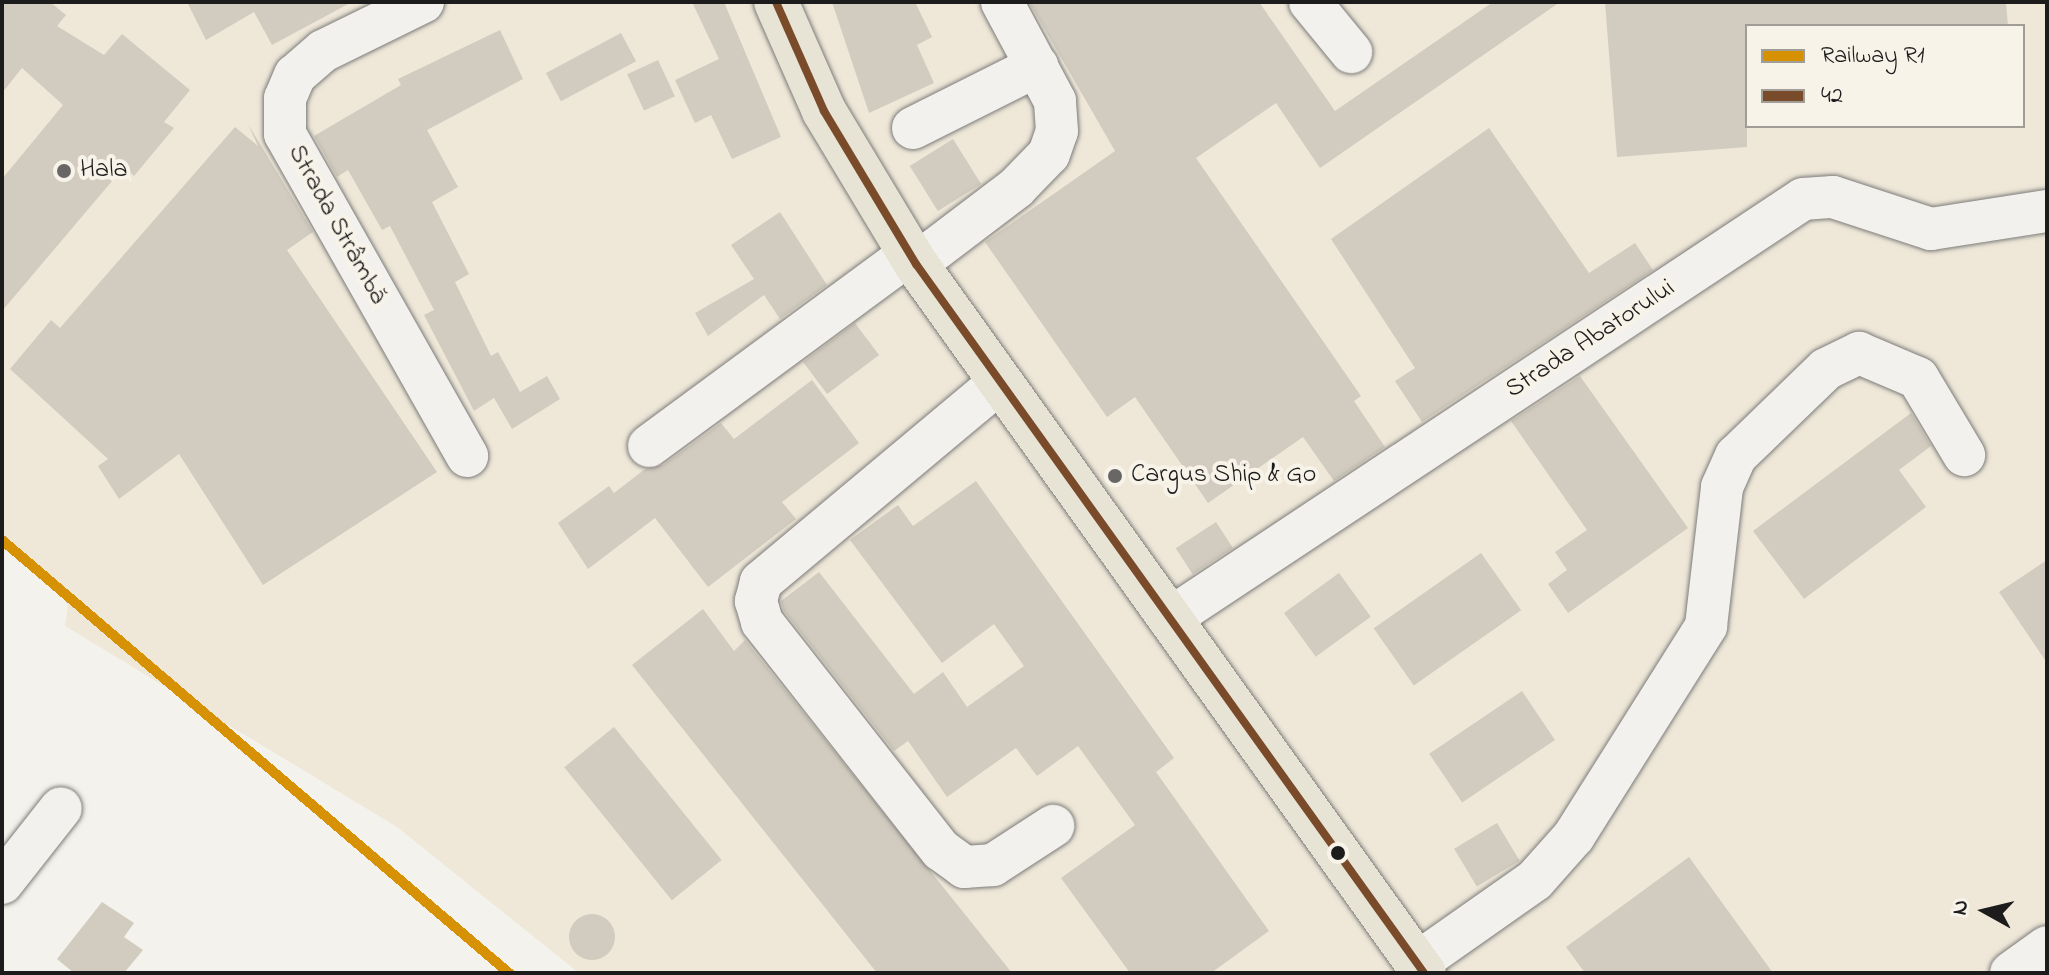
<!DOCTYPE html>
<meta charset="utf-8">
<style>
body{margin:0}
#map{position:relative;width:2049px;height:975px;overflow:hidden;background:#f4f2ec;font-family:"Indie Flower",sans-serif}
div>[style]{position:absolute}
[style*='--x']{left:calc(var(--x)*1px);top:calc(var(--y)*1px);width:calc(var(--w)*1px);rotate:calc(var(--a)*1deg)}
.built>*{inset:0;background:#efe8d9}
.building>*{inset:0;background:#d2cbbf;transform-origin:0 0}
.round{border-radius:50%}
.roads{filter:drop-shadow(0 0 2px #7d7c7a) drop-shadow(0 0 2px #7d7c7a)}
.minor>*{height:42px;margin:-21px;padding:0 21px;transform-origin:21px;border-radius:21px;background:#f2f1ed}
.major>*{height:44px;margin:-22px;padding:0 22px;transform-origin:22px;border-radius:22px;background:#e7e4d5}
.bus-1>*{height:8px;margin:-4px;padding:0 4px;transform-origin:4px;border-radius:4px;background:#7a4b2a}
.rail-1>*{height:10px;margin:-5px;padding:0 5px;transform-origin:5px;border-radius:5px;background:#d69104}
.dots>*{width:22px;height:22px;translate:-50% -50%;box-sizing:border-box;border:4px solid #f7f3e8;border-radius:50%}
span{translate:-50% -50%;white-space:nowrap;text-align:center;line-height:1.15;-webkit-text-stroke:8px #f7f3e8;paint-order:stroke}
.poi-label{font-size:26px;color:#1c1c1c}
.left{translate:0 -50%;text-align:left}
.street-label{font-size:26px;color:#1c1c1c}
.frame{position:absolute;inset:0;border:4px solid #1c1c1c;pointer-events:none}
.legend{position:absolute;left:1745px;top:24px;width:280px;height:104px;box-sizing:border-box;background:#f7f3e8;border:2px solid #9f9d96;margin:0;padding:10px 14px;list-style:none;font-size:24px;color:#1c1c1c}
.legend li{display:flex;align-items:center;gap:16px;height:40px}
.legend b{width:40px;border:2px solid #9f9d96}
.north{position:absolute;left:1945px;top:871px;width:80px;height:80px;-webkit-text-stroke:6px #f7f3e8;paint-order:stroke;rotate:278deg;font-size:22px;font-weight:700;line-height:32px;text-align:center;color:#1c1c1c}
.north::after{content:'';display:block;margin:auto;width:28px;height:36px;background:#1c1c1c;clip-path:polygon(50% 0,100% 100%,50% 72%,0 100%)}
</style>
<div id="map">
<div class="built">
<div style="clip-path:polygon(evenodd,2px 2px,2047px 2px,2047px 973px,579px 973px,397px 827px,65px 626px,68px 605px,49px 578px,2px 549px,2px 2px,1747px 26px,2023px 26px,2023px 126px,1747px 126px,1747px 26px)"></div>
</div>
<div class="building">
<div style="clip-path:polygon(2px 2px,50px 2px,66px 15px,57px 26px,104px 55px,122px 34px,190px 90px,164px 122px,174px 128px,134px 176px,124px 167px,2px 311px,2px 179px,63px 105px,22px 68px,2px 93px)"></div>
<div style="clip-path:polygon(187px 2px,352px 2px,272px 45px,254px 12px,206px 40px)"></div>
<div style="clip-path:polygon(692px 2px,724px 2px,781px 137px,732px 159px,711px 115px,695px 123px,675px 80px,719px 59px)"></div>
<div style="clip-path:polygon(832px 2px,915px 2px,932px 37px,917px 45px,934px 83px,869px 113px)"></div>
<div style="clip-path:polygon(1029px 2px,1259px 2px,1335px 111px,1493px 2px,1560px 2px,1320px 168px,1276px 103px,1196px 158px,1361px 396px,1354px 401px,1385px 447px,1334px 481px,1303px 437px,1208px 503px,1135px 397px,1107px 417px,985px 242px,1115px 151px)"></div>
<div style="clip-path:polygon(1605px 2px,2006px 2px,2008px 26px,1747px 26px,1747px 147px,1617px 157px)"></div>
<div style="clip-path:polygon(500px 30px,523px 79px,427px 130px,458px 187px,432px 202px,469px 274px,455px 282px,491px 356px,498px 352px,520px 392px,547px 376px,560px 399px,512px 429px,494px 398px,474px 411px,424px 315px,434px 310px,390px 226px,382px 230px,348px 170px,337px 177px,314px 136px,401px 85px,398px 79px)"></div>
<div style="left:621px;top:33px;width:32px;height:85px;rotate:62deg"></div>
<div style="left:658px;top:60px;width:40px;height:34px;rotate:65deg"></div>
<div style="clip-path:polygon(248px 124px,313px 232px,287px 250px,437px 472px,263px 585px,179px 454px,119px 499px,98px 466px,108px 459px,10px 369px,51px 320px,60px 328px,235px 127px,258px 146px)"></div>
<div style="clip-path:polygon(1489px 128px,1589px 273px,1635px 243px,1653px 270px,1422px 422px,1395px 381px,1415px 368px,1331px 239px)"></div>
<div style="left:953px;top:139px;width:53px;height:51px;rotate:58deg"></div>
<div style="clip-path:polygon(780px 212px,827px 285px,780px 319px,764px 295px,708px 336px,695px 313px,754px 279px,731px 245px)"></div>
<div style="left:855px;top:323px;width:40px;height:65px;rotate:53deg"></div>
<div style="clip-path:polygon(1580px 376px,1688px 528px,1568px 613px,1548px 584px,1567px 570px,1555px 552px,1587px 530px,1511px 421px)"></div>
<div style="clip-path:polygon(812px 380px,859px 443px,782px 502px,796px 519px,708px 587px,655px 518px,588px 569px,558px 523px,609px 486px,614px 493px,645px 469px,663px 465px,721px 423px,734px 439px)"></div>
<div style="clip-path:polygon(1911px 413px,1931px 446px,1899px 470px,1926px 507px,1804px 599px,1753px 531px)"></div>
<div style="clip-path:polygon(976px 481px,1174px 758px,1156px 772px,1269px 931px,1211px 973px,1130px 973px,1061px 878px,1135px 825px,1078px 746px,1037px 776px,1016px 748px,947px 797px,908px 741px,894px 751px,784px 611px,781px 601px,819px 572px,914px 694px,943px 672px,967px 707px,1024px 666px,994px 624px,942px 663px,850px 540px,898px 505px,913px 526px)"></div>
<div style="left:1216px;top:522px;width:31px;height:48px;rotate:57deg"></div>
<div style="left:1481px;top:553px;width:70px;height:131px;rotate:55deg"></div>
<div style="clip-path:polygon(2047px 560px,2047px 663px,1999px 592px)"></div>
<div style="left:1339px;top:573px;width:54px;height:68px;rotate:54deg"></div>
<div style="clip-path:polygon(703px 609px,734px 651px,745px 640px,1012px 973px,877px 973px,632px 665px)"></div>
<div style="left:1522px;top:691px;width:59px;height:112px;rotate:56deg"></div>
<div style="left:614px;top:727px;width:171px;height:64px;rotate:51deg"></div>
<div style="left:1497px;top:823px;width:44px;height:50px;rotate:59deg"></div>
<div style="clip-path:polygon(1689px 857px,1773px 973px,1585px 973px,1566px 947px)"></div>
<div style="clip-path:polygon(102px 902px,134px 923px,124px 937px,143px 950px,124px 973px,74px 973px,57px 959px)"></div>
<div class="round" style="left:569px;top:914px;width:46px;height:46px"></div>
</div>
<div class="roads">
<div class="minor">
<div style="--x:423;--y:2;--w:111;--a:153.9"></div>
<div style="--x:323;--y:51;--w:37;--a:139"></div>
<div style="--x:295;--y:75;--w:25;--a:113"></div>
<div style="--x:285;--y:98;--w:36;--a:90"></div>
<div style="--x:285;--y:134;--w:370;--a:60.5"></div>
<div style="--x:1310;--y:2;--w:65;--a:50.6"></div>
<div style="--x:913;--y:128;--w:139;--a:-26.6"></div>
<div style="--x:916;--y:264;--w:126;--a:-37.2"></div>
<div style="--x:1016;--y:188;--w:47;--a:-45.9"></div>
<div style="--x:1049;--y:154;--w:24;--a:-71"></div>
<div style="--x:1057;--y:131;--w:30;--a:-94"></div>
<div style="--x:1055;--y:101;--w:112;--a:-118.2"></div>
<div style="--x:1000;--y:382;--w:312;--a:140.1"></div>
<div style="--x:761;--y:582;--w:20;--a:105"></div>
<div style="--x:756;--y:601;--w:22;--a:74"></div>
<div style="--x:762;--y:622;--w:290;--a:51.9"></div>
<div style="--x:941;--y:850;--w:29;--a:36"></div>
<div style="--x:964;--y:867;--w:29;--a:-4"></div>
<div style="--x:993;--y:865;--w:72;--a:-33"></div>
<div style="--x:649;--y:446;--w:323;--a:-36.4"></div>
<div style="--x:1169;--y:619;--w:760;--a:-33.52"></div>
<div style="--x:1803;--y:199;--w:30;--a:-4"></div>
<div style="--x:1833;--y:197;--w:103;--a:18.1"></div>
<div style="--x:1931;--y:229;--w:117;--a:-8.8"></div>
<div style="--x:2;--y:883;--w:95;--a:-51.8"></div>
<div style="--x:1417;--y:963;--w:144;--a:-35.1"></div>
<div style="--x:1535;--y:880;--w:59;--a:-48.4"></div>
<div style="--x:1574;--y:836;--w:248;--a:-57.8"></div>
<div style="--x:1706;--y:626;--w:140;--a:-83.4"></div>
<div style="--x:1722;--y:487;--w:34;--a:-66"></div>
<div style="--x:1736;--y:456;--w:125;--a:-44"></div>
<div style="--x:1826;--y:369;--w:37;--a:-26"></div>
<div style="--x:1859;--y:353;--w:64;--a:23"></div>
<div style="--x:1918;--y:378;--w:90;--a:59.1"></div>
<div style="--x:2011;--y:973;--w:44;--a:-35.8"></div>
</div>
<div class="major">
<div style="--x:776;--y:2;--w:119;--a:66.2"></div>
<div style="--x:824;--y:111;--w:179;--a:59"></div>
<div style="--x:916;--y:264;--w:872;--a:54.38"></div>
</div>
</div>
<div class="bus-1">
<div style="--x:776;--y:2;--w:119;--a:66.2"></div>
<div style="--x:824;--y:111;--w:179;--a:59"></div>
<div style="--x:916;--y:264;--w:872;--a:54.38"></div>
</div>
<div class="rail-1">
<div style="--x:2;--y:540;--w:667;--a:40.5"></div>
</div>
<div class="dots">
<div style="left:64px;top:171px;background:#686765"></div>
<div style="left:1115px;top:476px;background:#686765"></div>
<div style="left:1338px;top:853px;background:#1c1c1c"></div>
</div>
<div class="poi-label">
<span class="left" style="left:80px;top:171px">Hala</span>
<span class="left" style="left:1131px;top:476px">Cargus Ship &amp; Go</span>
</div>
<div class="street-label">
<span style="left:336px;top:225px;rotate:61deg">Strada Strâmbă</span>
<span style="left:1591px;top:340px;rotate:-33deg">Strada Abatorului</span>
</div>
<div class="frame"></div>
<ul class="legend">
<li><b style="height:10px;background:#d69104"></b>Railway R1</li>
<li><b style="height:10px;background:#7a4b2a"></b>42</li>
</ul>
<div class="north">N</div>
</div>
